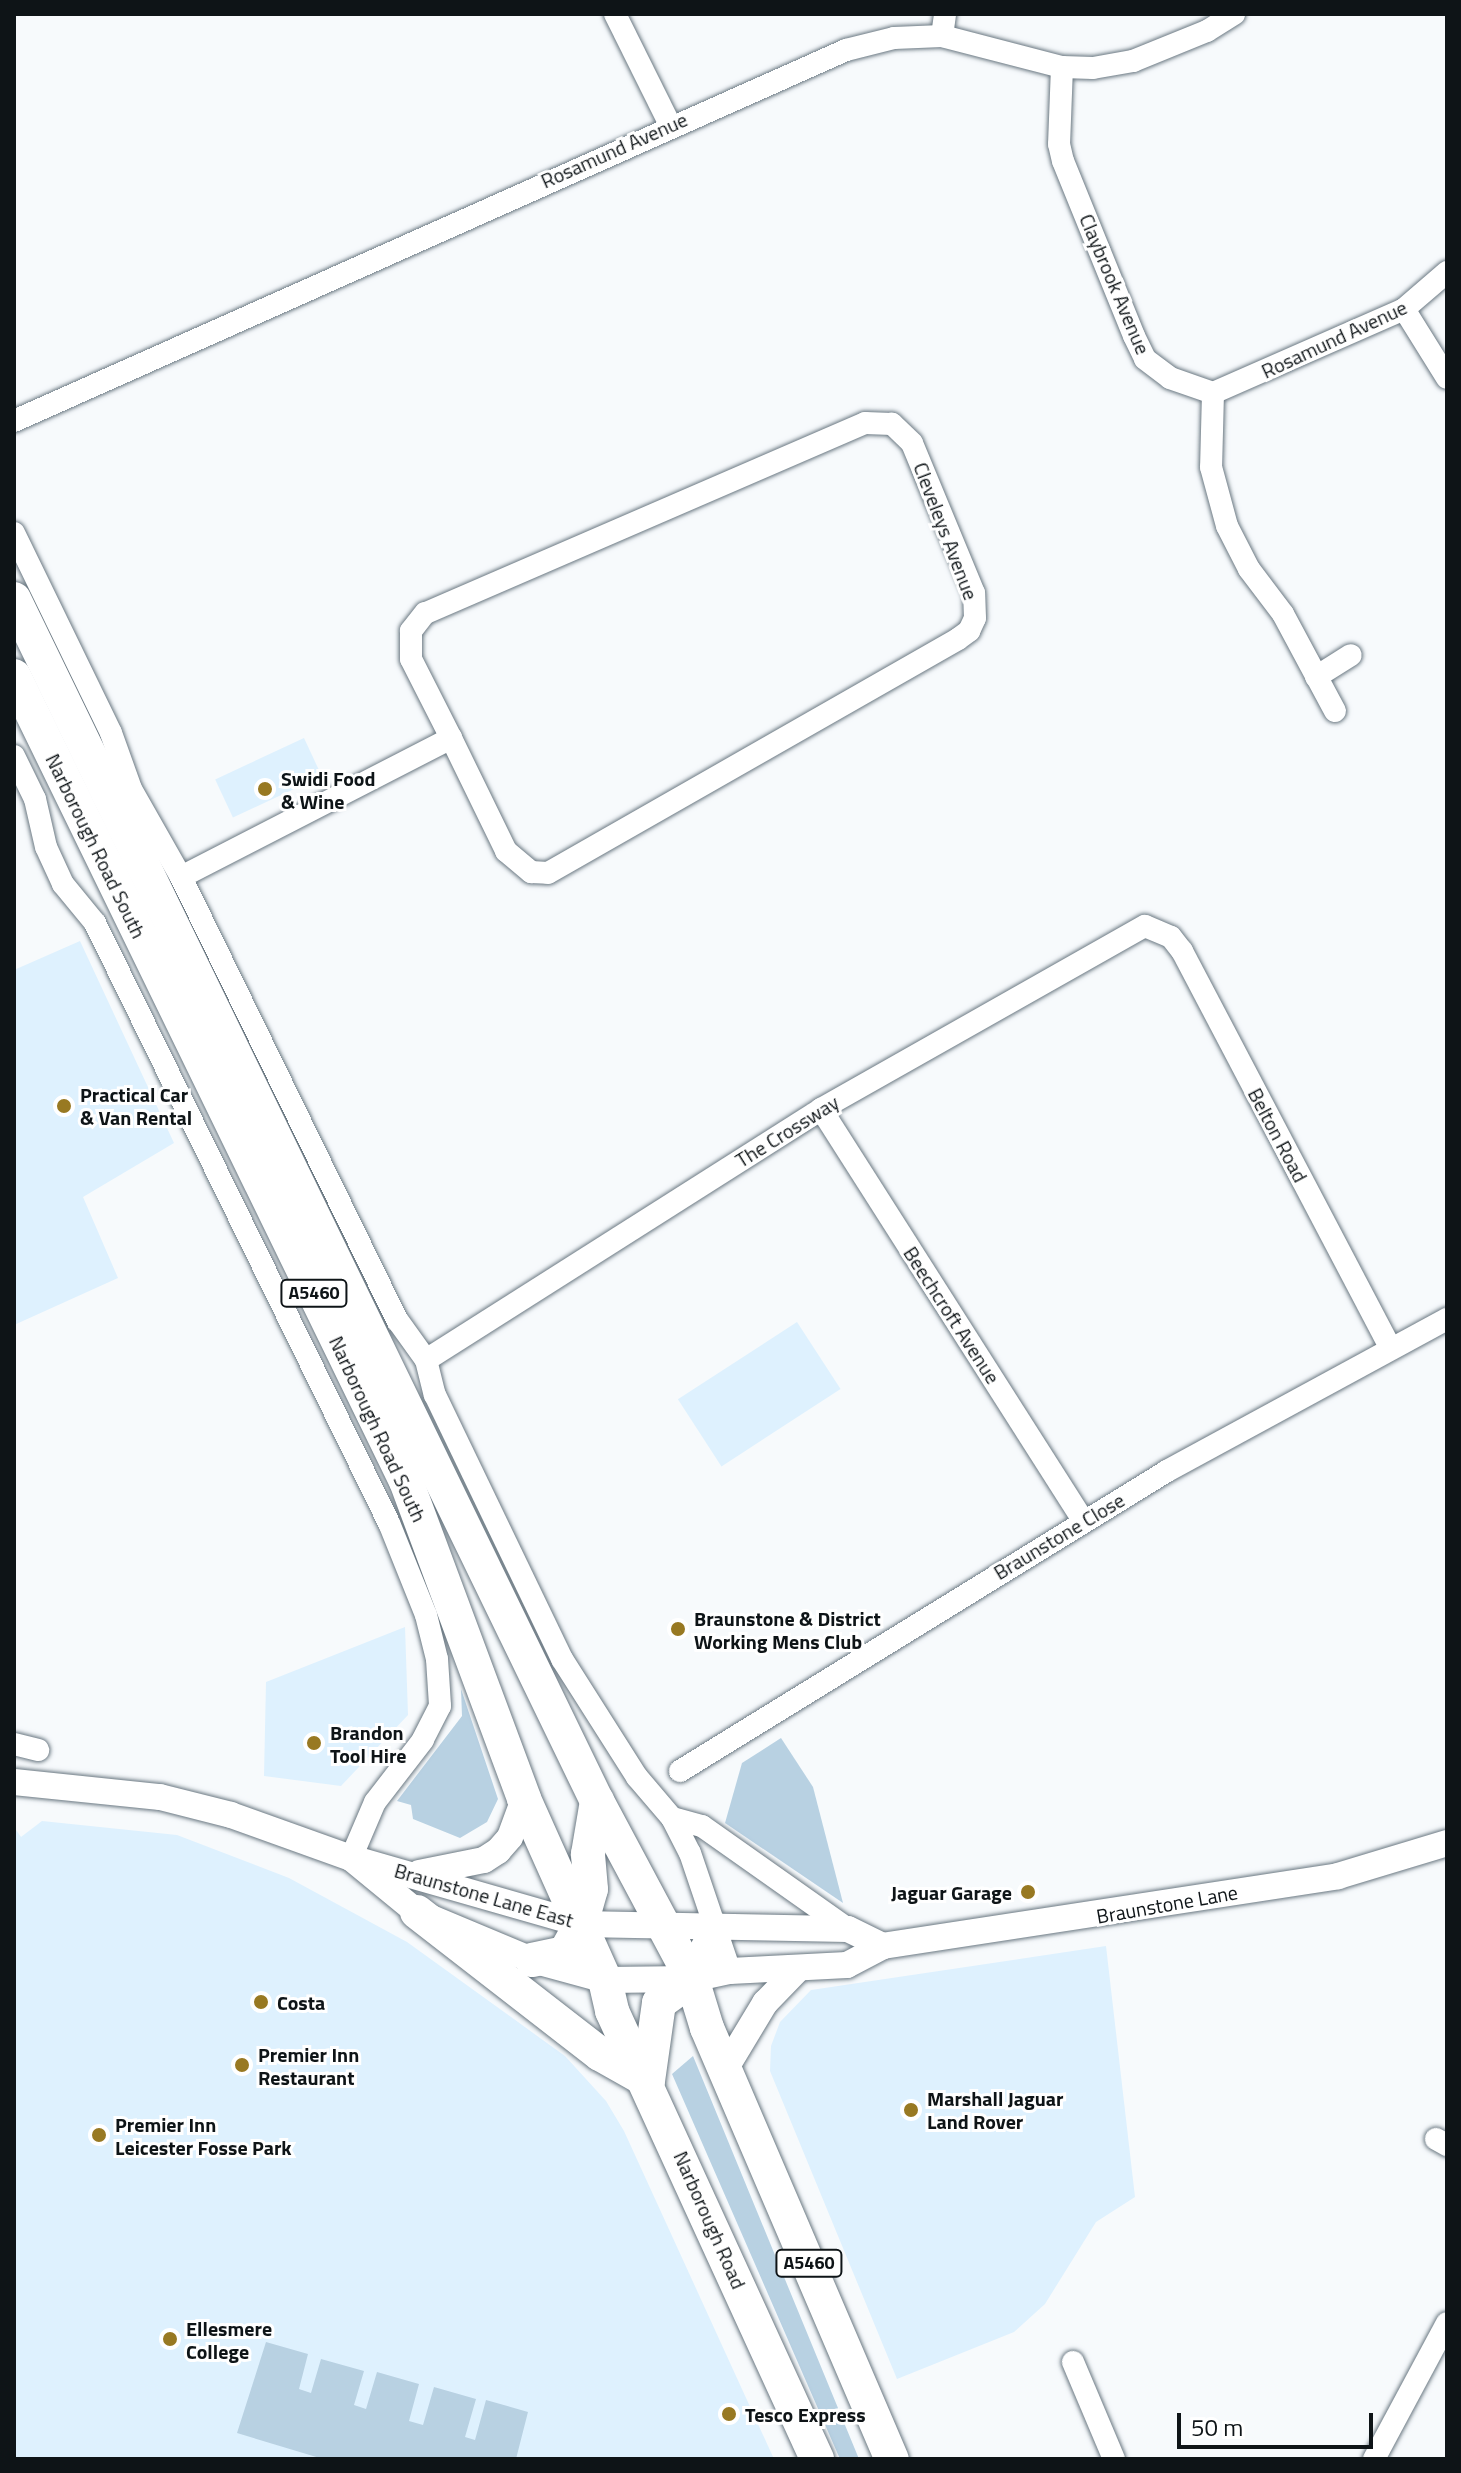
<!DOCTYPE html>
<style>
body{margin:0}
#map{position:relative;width:1461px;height:2473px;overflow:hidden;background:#f7fafc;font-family:"Titillium Web",sans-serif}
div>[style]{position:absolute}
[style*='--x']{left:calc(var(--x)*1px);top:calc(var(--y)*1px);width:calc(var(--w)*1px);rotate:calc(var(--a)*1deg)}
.built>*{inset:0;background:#def1fe;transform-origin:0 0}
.green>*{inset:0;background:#b8d1e2}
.roads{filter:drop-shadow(0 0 2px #6a7882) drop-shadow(0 0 2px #6a7882)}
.minor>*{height:22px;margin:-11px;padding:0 11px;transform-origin:11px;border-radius:11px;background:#fff}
.tertiary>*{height:26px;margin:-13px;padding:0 13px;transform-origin:13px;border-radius:13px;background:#fff}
.primary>*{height:34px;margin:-17px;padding:0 17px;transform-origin:17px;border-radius:17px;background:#fff}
.dots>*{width:22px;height:22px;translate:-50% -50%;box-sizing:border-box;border:4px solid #fff;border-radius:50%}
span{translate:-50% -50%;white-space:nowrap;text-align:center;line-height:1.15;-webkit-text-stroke:6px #fff;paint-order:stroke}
.shield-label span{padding:2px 6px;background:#fff;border:2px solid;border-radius:6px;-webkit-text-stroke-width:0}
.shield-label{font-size:18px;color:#0e1417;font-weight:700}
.street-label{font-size:20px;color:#0e1417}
.poi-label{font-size:20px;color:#0e1417;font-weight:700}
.left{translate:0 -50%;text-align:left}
.right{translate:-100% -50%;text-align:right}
.frame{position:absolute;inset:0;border:16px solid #0e1417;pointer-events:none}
.scale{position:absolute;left:1177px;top:2413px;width:196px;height:36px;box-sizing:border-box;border:4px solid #0e1417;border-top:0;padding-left:10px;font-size:24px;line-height:28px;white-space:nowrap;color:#0e1417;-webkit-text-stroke:6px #fff;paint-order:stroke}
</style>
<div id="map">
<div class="built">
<div style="left:304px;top:738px;width:42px;height:98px;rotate:65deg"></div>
<div style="clip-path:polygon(80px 941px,174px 1143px,83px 1197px,118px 1278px,14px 1325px,14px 970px)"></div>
<div style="left:797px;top:1322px;width:80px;height:142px;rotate:57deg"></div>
<div style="clip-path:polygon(405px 1627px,408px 1715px,341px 1786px,264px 1776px,266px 1682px)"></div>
<div style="clip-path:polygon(42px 1821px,177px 1835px,289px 1878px,407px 1942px,565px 2056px,606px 2101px,624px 2131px,774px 2459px,14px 2459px,14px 1827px,21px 1837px)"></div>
<div style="clip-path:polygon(1106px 1946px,1135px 2197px,1096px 2222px,1045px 2304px,1014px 2332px,897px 2379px,770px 2071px,771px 2046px,780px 2022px,811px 1990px)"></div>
</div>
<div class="green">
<div style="clip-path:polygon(461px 1689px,498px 1799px,487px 1822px,460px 1838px,413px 1819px,411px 1805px,397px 1801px,462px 1716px)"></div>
<div style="clip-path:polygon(781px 1738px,813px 1787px,843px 1903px,725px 1823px,742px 1763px)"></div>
<div style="clip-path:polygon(693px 2056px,735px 2158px,859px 2459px,840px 2459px,672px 2074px)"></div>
<div style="clip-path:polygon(266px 2342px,308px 2354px,299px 2389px,311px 2393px,321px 2359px,364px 2371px,354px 2405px,366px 2409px,377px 2372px,419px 2384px,409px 2421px,423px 2425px,434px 2387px,476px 2399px,465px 2437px,475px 2440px,486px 2400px,528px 2412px,516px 2459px,323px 2459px,237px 2433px)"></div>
</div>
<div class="roads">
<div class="minor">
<div style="--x:615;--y:14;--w:124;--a:63.6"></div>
<div style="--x:942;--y:36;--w:22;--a:-82"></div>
<div style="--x:1062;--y:67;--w:77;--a:92.2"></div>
<div style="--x:1059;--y:144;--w:17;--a:77"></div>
<div style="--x:1063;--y:161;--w:189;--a:67.9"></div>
<div style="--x:1134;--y:336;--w:25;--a:64"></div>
<div style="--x:1145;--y:359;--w:31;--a:37"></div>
<div style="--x:1170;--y:378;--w:46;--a:19.2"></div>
<div style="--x:1213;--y:393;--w:74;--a:91.5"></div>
<div style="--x:1211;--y:467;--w:61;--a:74.8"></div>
<div style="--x:1227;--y:526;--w:48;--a:62.9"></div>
<div style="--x:1249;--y:569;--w:56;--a:52.9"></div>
<div style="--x:1283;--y:614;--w:110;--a:61.8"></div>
<div style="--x:1404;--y:309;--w:81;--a:58.1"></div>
<div style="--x:1213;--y:393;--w:209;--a:-23.7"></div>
<div style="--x:1404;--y:309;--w:57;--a:-40.7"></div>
<div style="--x:14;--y:421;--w:911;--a:-24.03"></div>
<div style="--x:846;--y:50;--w:49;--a:-14"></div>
<div style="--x:894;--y:38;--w:48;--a:-2.4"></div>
<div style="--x:942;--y:36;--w:124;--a:14.5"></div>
<div style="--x:1062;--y:67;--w:31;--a:2"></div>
<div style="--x:1093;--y:68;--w:41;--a:-9.9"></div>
<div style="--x:1133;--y:61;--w:80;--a:-22.1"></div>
<div style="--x:1207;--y:31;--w:32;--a:-32"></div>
<div style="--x:14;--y:533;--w:222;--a:64.1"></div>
<div style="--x:111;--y:733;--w:59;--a:70.3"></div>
<div style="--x:131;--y:789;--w:101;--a:60.4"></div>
<div style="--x:181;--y:877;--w:494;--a:64"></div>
<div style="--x:398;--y:1321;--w:48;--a:54.3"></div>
<div style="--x:426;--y:1360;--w:36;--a:76"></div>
<div style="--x:435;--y:1395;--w:293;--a:64.3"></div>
<div style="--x:562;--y:1659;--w:140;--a:57.6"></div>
<div style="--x:637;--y:1777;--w:54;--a:49.5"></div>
<div style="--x:672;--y:1818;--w:39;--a:63"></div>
<div style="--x:690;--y:1853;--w:125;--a:71.3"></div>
<div style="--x:1316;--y:677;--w:41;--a:-32.2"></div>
<div style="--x:14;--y:756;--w:48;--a:64"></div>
<div style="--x:35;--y:799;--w:49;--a:77.1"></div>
<div style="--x:46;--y:847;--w:41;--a:65.3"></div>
<div style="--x:63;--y:884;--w:50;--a:50.6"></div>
<div style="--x:95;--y:923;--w:668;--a:63.9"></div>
<div style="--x:389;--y:1523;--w:99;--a:68.1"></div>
<div style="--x:426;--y:1615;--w:45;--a:76"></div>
<div style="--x:437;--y:1659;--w:47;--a:86.3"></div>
<div style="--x:440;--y:1706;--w:38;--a:117"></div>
<div style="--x:423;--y:1740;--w:78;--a:127.7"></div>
<div style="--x:375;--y:1802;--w:61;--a:113.2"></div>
<div style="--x:181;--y:877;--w:304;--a:-27.2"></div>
<div style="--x:451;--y:738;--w:126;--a:64"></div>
<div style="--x:506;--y:851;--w:33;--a:40"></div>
<div style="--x:531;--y:872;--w:17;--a:3"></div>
<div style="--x:548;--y:873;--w:472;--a:-29.7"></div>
<div style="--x:958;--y:639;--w:14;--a:-36"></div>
<div style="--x:969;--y:631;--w:14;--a:-65"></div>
<div style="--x:975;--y:618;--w:25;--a:-92"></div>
<div style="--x:974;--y:593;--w:162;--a:-112.5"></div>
<div style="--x:912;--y:443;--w:28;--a:-136"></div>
<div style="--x:892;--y:424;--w:27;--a:-178"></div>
<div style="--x:865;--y:423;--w:479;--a:156.6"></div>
<div style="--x:425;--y:613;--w:23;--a:128"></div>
<div style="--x:411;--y:631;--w:28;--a:90"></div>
<div style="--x:411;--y:659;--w:89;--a:63.1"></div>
<div style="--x:821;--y:1109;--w:488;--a:57.5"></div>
<div style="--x:426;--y:1360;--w:468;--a:-32.4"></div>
<div style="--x:821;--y:1109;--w:372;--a:-29.5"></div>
<div style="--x:1145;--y:926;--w:28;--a:23"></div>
<div style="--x:1171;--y:937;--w:18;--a:52"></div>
<div style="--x:1182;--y:951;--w:448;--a:62.3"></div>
<div style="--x:14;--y:1744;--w:25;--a:14"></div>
<div style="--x:680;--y:1771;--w:572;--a:-31.63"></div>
<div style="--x:1167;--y:1471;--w:319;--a:-28.5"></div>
<div style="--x:672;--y:1818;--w:31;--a:15"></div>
<div style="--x:702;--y:1826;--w:179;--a:35.2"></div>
<div style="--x:1436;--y:2139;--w:13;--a:29"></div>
<div style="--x:1073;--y:2362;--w:105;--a:67.1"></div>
<div style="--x:1374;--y:2459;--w:154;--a:-61.8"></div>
</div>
<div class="tertiary">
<div style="--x:14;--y:1782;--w:147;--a:5.9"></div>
<div style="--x:160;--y:1797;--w:73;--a:14.2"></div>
<div style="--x:231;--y:1815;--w:127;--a:19.7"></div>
<div style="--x:351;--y:1858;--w:239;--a:16"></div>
<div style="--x:581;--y:1924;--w:267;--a:1.1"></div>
<div style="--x:848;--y:1929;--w:39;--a:26"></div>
<div style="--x:351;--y:1858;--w:85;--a:39.3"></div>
<div style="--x:417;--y:1912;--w:125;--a:22.7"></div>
<div style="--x:532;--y:1960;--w:76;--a:15.3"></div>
<div style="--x:605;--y:1980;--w:87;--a:-0.7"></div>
<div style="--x:692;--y:1979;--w:39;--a:-12"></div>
<div style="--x:730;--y:1971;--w:117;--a:-2.9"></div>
<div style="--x:847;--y:1965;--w:41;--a:-27.8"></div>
<div style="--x:883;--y:1946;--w:460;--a:-8.7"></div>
<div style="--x:1338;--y:1876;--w:114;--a:-16.8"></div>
<div style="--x:419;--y:1873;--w:66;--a:-11.3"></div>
<div style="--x:484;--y:1860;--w:17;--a:-33"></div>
<div style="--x:498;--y:1851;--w:18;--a:-49"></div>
<div style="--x:510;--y:1837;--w:40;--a:-69.8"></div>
<div style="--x:727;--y:2066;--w:74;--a:-58.9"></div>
<div style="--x:765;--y:2003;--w:47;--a:-45.9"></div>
</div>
<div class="primary">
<div style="--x:14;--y:599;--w:1336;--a:64.13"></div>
<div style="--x:597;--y:1801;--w:202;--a:61.9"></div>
<div style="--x:692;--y:1979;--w:51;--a:73"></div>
<div style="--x:707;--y:2028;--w:469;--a:66.8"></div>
<div style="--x:14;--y:676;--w:895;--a:64.04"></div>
<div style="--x:406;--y:1481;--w:339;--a:69.6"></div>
<div style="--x:524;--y:1799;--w:198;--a:65.9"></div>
<div style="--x:605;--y:1980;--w:32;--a:77"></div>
<div style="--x:612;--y:2011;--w:493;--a:65.4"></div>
<div style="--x:417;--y:1912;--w:232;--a:37.8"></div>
<div style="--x:600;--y:2054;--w:55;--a:29.4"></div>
<div style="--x:532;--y:1960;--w:34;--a:-12"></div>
<div style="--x:565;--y:1953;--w:33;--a:-61"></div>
<div style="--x:581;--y:1924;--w:36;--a:-74"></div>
<div style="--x:591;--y:1889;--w:35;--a:-95"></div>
<div style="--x:588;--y:1854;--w:54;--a:-80.4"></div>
<div style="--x:648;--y:2081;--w:79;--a:-82"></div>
<div style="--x:659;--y:2003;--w:41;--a:-36"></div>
<div style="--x:692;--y:1979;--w:55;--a:-63"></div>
</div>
</div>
<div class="dots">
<div style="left:265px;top:789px;background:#987922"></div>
<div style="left:64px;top:1106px;background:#987922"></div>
<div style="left:678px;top:1629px;background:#987922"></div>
<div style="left:314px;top:1743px;background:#987922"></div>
<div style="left:1028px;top:1892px;background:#987922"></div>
<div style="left:261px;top:2002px;background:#987922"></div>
<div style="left:242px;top:2065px;background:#987922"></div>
<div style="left:911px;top:2110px;background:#987922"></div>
<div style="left:99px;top:2135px;background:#987922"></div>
<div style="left:170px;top:2339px;background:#987922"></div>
<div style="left:729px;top:2414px;background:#987922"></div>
</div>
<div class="shield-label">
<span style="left:314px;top:1293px">A5460</span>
<span style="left:809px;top:2263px">A5460</span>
</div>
<div class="street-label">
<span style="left:614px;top:150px;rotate:-24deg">Rosamund Avenue</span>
<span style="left:1115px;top:284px;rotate:67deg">Claybrook Avenue</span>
<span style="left:1334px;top:339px;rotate:-25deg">Rosamund Avenue</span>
<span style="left:946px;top:531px;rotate:69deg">Cleveleys Avenue</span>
<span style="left:96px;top:846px;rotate:64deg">Narborough Road South</span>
<span style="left:787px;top:1131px;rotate:-32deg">The Crossway</span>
<span style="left:1278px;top:1135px;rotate:62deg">Belton Road</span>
<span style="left:952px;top:1315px;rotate:57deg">Beechcroft Avenue</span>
<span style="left:378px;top:1429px;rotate:65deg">Narborough Road South</span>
<span style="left:1059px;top:1536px;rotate:-31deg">Braunstone Close</span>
<span style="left:484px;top:1895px;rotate:16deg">Braunstone Lane East</span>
<span style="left:1167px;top:1904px;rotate:-10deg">Braunstone Lane</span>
<span style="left:710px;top:2220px;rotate:66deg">Narborough Road</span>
</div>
<div class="poi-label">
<span class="left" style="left:281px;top:790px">Swidi Food<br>&amp; Wine</span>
<span class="left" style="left:80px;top:1106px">Practical Car<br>&amp; Van Rental</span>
<span class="left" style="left:694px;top:1630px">Braunstone &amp; District<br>Working Mens Club</span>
<span class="left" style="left:330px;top:1744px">Brandon<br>Tool Hire</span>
<span class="right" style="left:1012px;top:1892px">Jaguar Garage</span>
<span class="left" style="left:277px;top:2002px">Costa</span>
<span class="left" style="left:258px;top:2066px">Premier Inn<br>Restaurant</span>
<span class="left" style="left:927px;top:2110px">Marshall Jaguar<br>Land Rover</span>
<span class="left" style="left:115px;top:2136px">Premier Inn<br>Leicester Fosse Park</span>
<span class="left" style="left:186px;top:2340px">Ellesmere<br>College</span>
<span class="left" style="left:745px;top:2414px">Tesco Express</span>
</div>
<div class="frame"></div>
<div class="scale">50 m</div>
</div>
